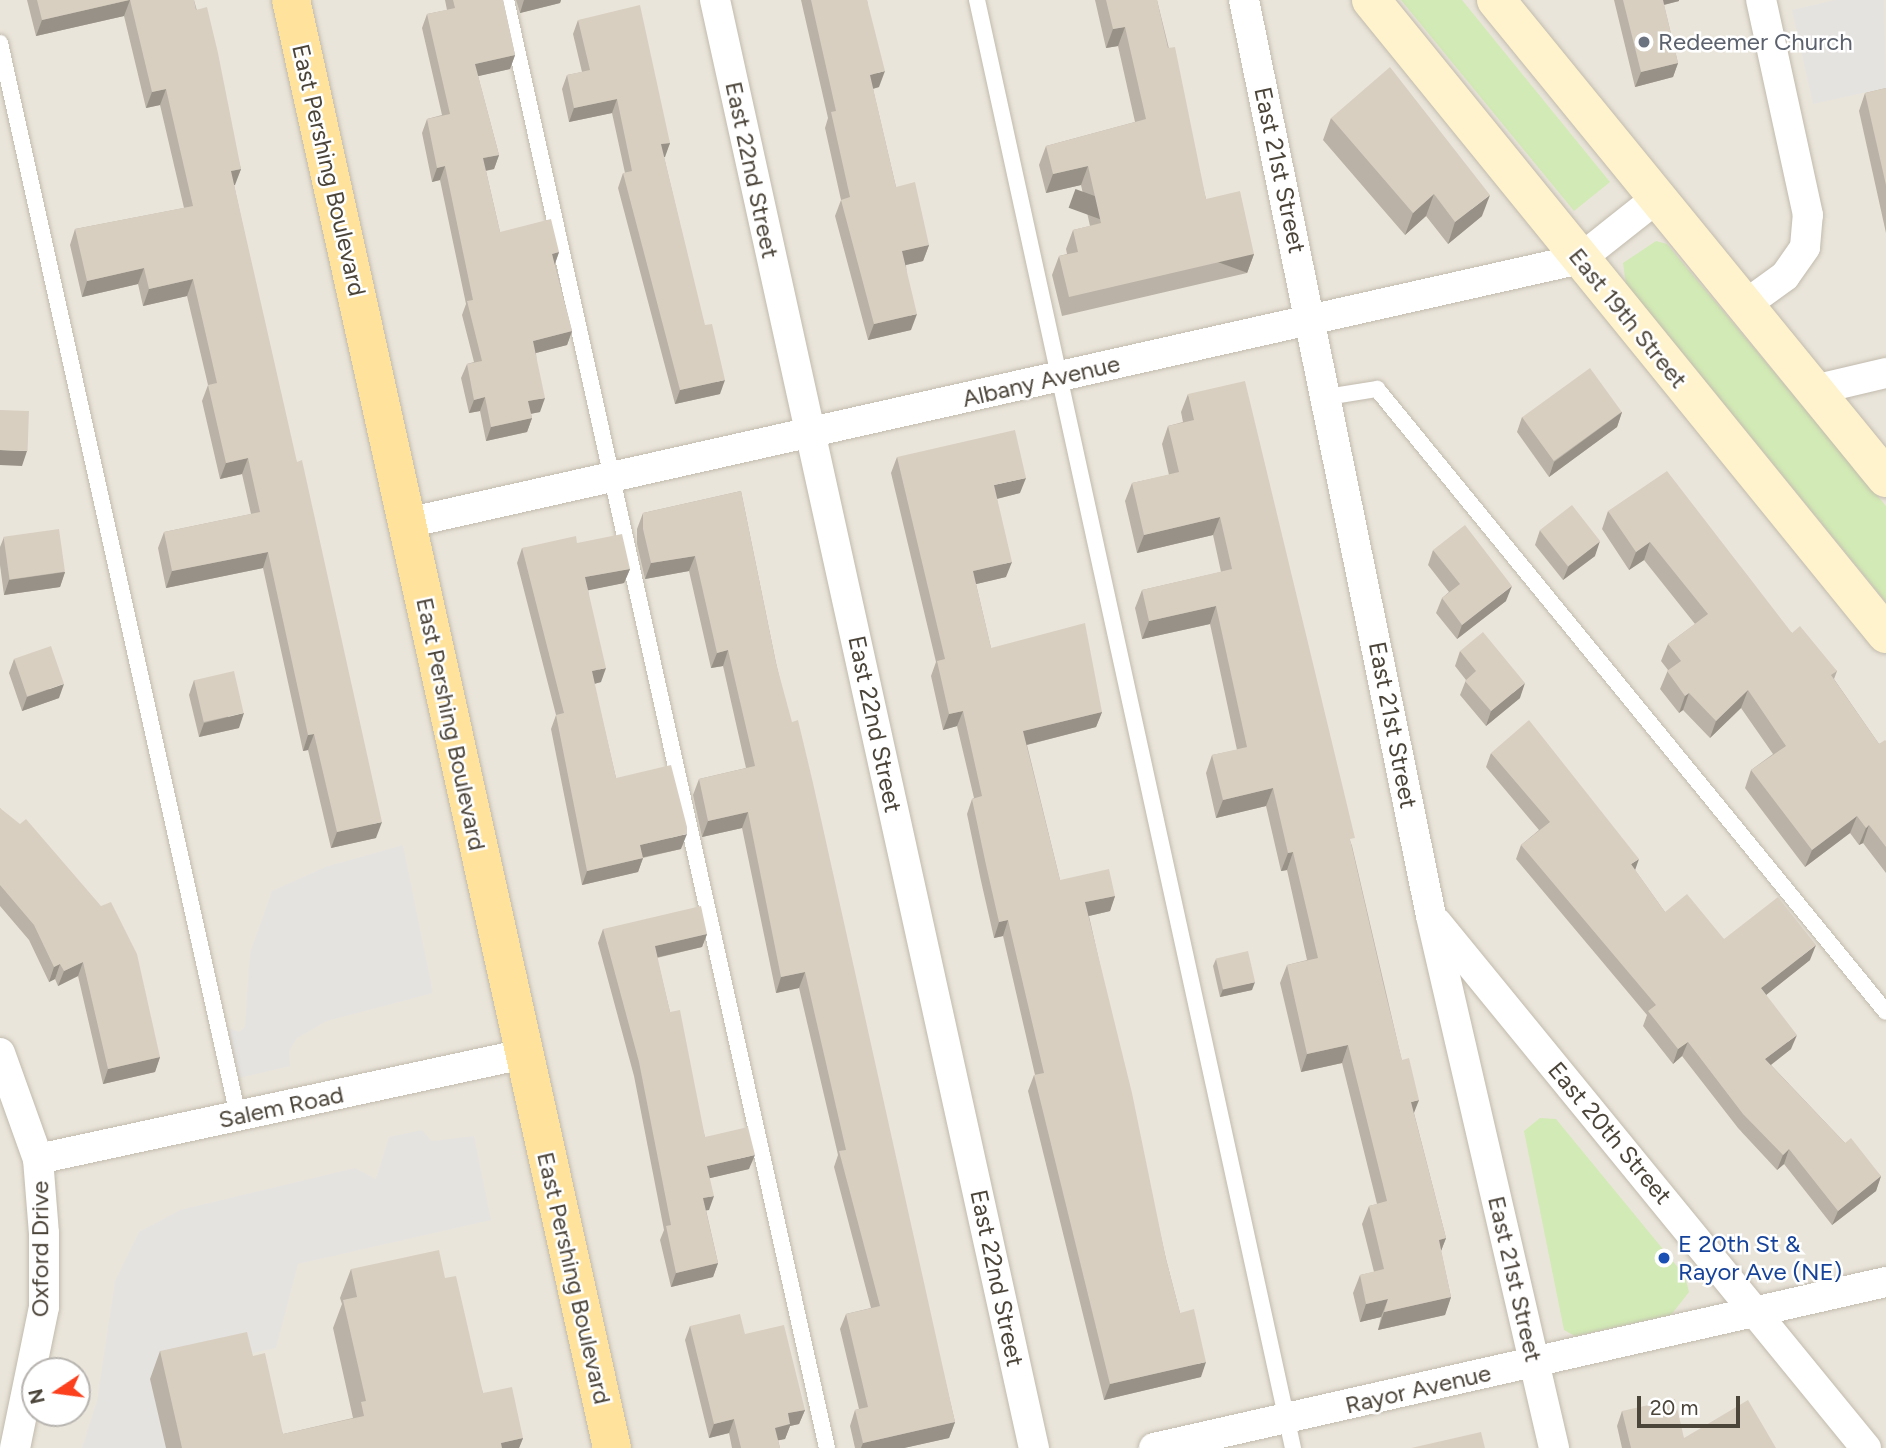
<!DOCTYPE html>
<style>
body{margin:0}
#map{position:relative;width:1886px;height:1448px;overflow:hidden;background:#f6f3ec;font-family:Figtree,sans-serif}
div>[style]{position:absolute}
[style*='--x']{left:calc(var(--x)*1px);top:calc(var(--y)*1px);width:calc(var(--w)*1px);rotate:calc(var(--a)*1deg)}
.residential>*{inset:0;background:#eae5da}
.green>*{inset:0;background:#d2eab5}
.parking>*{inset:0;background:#e5e3e0}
.roads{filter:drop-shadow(0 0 2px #c2bbae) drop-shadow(0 0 2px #c2bbae)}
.service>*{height:16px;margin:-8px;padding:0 8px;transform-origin:8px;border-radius:8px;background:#fff}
.minor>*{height:30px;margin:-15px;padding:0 15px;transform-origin:15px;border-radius:15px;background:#fff}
.secondary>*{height:38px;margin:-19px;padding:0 19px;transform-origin:19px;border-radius:19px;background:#fff3cd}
.primary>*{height:38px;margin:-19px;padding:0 19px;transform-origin:19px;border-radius:19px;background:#ffe39c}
.wall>*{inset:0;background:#bab2a6}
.shaded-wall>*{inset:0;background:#979187;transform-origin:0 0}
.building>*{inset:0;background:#d8cfc1;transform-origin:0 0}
.dots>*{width:19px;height:19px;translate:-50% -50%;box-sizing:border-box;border:4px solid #fff;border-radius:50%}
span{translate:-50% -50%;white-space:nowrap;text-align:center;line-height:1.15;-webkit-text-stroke:5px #fff;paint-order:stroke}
.worship-label{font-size:24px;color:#5b616d}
.left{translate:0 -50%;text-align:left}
.street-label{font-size:24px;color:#4b4439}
.transit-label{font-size:24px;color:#164399}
.north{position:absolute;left:21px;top:1357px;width:70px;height:70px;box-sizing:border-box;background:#fff;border:2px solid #b7b4b0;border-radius:50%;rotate:257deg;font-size:19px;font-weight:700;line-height:28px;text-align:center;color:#4b4439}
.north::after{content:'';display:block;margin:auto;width:24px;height:32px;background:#fc3f1d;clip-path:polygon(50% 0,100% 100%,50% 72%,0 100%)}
.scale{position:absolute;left:1637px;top:1396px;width:103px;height:32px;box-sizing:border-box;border:4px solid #4b4439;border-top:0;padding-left:9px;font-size:21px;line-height:24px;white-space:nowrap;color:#4b4439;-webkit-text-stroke:5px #fff;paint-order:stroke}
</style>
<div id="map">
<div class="residential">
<div style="clip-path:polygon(evenodd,0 0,1886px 0,1886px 1448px,0 1448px,0 0,35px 1371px,77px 1371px,77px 1413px,35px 1413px,35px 1371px)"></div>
</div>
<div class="green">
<div style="clip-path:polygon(1401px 0,1462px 0,1610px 182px,1574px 211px)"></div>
<div style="clip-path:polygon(1656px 241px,1667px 244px,1886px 506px,1886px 602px,1626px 284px,1623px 263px)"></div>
<div style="clip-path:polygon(1540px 1118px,1556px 1119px,1685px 1276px,1689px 1292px,1671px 1315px,1575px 1336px,1564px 1330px,1524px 1131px)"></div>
</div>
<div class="parking">
<div style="clip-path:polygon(1835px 0,1884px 0,1886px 88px,1813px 104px,1792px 10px)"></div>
<div style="clip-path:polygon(403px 845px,433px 993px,327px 1021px,297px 1038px,289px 1051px,290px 1066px,239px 1078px,228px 1028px,239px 1032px,245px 1027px,250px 953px,272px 891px,325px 867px)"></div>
<div style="clip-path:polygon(422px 1130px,432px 1141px,474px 1136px,491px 1220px,298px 1264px,276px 1348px,154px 1375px,168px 1448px,82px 1448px,97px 1401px,115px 1281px,139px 1232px,180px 1210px,355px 1168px,376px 1179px,389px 1137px)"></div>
</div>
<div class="roads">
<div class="service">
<div style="--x:506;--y:0;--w:1483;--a:77.5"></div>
<div style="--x:977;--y:0;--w:1482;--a:77.69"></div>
<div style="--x:0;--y:43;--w:1099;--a:77.49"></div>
<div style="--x:1327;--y:397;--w:51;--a:-9.1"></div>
<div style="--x:1377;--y:389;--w:804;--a:50.75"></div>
</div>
<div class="minor">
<div style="--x:715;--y:0;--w:1483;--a:77.58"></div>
<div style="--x:1244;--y:0;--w:935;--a:78.46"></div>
<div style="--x:1431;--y:916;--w:546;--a:76.98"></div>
<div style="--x:1745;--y:305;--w:49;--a:-35.9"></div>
<div style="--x:1785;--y:276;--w:35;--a:-55"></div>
<div style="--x:1805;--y:247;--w:32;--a:-85"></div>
<div style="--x:1808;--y:215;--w:220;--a:-102.3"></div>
<div style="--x:1814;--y:390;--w:74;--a:-13.3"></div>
<div style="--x:407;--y:523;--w:1202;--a:-12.68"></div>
<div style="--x:1580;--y:259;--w:98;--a:-38.4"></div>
<div style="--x:1437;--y:923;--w:678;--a:50.75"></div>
<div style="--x:0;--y:1053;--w:113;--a:70.3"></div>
<div style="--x:38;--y:1159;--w:74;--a:85.4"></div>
<div style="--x:44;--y:1233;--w:74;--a:90"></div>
<div style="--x:44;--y:1307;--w:144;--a:101.6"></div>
<div style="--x:38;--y:1159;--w:496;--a:-12.2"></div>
<div style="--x:1154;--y:1448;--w:751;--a:-12.78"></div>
</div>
<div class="secondary">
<div style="--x:1371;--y:0;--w:817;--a:50.91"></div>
<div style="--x:1496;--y:0;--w:617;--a:50.79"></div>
</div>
<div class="primary">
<div style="--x:291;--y:0;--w:1483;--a:77.5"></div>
</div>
</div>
<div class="wall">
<div style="clip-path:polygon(27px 0,194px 0,241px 169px,234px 185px,376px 838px,331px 848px,308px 750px,303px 751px,263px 568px,166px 588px,158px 548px,164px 532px,251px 514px,242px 474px,220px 479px,202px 401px,208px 385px,187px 296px,143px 306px,138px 284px,82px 297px,70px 245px,75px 229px,184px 208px,160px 105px,146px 108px,124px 16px,36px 36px)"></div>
<div style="clip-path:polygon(445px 0,503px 0,515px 55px,510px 69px,478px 76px,499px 155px,494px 169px,486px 171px,500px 232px,559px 252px,555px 264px,572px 331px,567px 345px,536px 353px,540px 412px,531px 414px,532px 418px,527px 432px,486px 441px,480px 411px,469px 413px,461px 378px,467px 364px,474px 362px,462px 315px,466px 304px,440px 180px,432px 182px,422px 133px,427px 119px,442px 115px,422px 28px,427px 14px,447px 10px)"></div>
<div style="clip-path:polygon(516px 0,561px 0,560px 3px,520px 13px)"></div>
<div style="clip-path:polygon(801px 0,867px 0,879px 87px,873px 89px,896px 187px,929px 245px,923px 261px,906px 265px,911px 330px,868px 340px,835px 216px,841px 200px,825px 128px,828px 118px)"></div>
<div style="clip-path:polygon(1095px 0,1157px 0,1206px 199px,1254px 254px,1247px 273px,1062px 316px,1052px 275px,1059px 256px,1067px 254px,1066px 249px,1073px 230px,1090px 226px,1081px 185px,1046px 193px,1039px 165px,1046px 146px,1135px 122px,1118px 46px,1106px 48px)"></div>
<div style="clip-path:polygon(1614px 0,1679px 0,1679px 1px,1664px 5px,1678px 63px,1673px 77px,1635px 87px)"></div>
<div style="clip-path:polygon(578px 20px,670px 143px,664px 157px,720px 394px,675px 404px,618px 188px,623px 173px,625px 173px,612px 113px,569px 122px,562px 89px,567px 75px,582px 72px,573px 34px)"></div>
<div style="clip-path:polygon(1886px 88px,1886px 233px,1859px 111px,1865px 93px)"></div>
<div style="clip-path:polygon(1331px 118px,1482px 216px,1448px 244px,1426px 216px,1405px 235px,1323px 140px)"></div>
<div style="clip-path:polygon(1188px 394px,1352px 846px,1414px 1113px,1446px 1238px,1441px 1251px,1451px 1297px,1445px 1315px,1378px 1330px,1381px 1317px,1360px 1322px,1353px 1293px,1360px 1275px,1374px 1272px,1362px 1224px,1369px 1206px,1377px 1204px,1342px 1063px,1301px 1072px,1280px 983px,1287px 965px,1307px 960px,1287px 870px,1281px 871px,1266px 806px,1216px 818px,1206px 773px,1212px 755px,1237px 750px,1210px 624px,1142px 639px,1135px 608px,1142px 590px,1221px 572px,1213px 535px,1137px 553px,1125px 501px,1132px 483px,1169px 475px,1162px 444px,1168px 426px,1183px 422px,1181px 412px)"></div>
<div style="clip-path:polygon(1622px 412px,1617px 427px,1549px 477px,1517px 432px,1522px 417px)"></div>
<div style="clip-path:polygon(897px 457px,1020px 493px,997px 499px,1006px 577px,976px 584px,991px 648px,1102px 712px,1096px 727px,1027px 745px,1060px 880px,1115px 896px,1110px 911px,1089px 916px,1166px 1259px,1180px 1313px,1201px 1377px,1104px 1400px,1028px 1091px,1034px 1075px,1035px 1075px,1003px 936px,994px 938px,981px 881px,967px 814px,972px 799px,974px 798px,957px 726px,943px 730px,931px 676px,936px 662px,891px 473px)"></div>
<div style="clip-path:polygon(741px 491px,776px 663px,955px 1422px,949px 1438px,904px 1448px,855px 1448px,850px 1426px,855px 1410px,859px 1409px,840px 1329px,846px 1314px,871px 1308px,834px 1167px,838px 1155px,799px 988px,776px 993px,742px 828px,702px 837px,693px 795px,699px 779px,746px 768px,723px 666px,711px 668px,689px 571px,645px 579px,637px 544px,637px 529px,643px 513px)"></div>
<div style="clip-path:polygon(1608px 511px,1792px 633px,1837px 671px,1834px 679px,1879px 744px,1886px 741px,1886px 873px,1863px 843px,1859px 845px,1850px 833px,1805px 867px,1745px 788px,1751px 770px,1773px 754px,1741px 708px,1710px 738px,1683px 710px,1679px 713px,1660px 689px,1668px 670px,1661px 661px,1668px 644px,1695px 624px,1644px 560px,1629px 570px,1602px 529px)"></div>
<div style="clip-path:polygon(1540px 530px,1595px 556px,1563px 580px,1535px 545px)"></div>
<div style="clip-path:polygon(4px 537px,65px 572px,60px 587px,4px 595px,0 565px,0 547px)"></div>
<div style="clip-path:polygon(577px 543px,630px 569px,624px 583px,588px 590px,601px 682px,594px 684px,616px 778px,681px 849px,643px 858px,638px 872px,582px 885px,551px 729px,556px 715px,517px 563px,522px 548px)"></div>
<div style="clip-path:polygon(1433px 550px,1506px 601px,1457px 639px,1436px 613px,1442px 598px,1449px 592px,1428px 565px)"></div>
<div style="clip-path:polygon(1460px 651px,1520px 698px,1486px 726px,1460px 695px,1466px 680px,1455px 666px)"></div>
<div style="clip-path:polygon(14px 659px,59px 698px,22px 711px,9px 673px)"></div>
<div style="clip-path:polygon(194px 680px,239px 728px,199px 737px,189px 695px)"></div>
<div style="clip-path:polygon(1491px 753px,1635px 870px,1665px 912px,1724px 939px,1810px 960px,1766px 995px,1791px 1049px,1771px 1065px,1845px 1143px,1881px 1176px,1876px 1191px,1832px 1225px,1784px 1164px,1777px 1170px,1738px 1128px,1682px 1056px,1673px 1064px,1643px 1026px,1647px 1015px,1516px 859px,1521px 845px,1539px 830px,1486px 767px)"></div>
<div style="clip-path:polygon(0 808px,160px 1057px,155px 1072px,103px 1084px,78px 976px,58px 986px,55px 979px,49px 982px,29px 940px,0 906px)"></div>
<div style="clip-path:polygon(603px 929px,707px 934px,702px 947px,657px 958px,670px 1012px,705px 1137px,749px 1169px,710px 1178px,709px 1210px,706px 1210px,718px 1263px,713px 1277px,671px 1287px,660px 1240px,664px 1230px,634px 1076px,598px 943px)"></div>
<div style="clip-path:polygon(1216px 959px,1252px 990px,1220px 997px,1213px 966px)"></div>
<div style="clip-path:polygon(351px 1269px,445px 1278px,483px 1393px,523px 1438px,519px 1448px,166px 1448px,150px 1379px,160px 1351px,253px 1356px,283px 1434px,353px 1418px,333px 1328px,342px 1304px,340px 1298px)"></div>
<div style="clip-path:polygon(690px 1326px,745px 1334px,805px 1410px,799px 1424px,790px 1426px,785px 1439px,778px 1440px,780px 1448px,732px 1448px,729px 1433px,709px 1438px,685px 1340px)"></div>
<div style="clip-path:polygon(1622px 1411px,1684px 1438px,1776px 1448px,1622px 1448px,1617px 1426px)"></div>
</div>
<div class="shaded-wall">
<div style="clip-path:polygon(130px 0,124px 16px,36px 36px,42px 20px)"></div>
<div style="clip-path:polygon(524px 0,561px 0,560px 3px,520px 13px)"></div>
<div style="clip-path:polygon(1658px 0,1679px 0,1679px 1px,1655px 7px)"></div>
<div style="clip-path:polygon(1125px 27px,1118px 46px,1106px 48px,1113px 29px)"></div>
<div style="clip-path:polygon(515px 55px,510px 69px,470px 78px,475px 64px)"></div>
<div style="clip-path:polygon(1678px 63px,1673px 77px,1635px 87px,1641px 72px)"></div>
<div style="clip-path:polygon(885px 71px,879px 87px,864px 91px,870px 75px)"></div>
<div style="clip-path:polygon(166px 89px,160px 105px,146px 108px,152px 92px)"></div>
<div style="clip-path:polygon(617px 99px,612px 113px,569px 122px,574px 108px)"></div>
<div style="clip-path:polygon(670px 143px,665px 157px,656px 158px,661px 144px)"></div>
<div style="clip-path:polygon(499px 155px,494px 169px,478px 172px,483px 158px)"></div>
<div style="clip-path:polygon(445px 166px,440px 180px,432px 182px,437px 168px)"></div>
<div style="clip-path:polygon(1088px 166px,1081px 185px,1046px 193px,1053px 174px)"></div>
<div style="clip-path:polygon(241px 169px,235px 185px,225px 187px,231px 171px)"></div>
<div style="clip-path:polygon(1434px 194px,1426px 216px,1405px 235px,1413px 213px)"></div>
<div style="clip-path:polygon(1490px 195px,1482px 216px,1448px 244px,1455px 222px)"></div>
<div style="clip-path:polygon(929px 245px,923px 261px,897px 267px,902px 251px)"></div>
<div style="clip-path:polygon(559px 252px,554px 266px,552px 254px)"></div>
<div style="left:1254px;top:254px;width:20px;height:190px;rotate:110deg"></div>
<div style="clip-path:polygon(144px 268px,138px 284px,82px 297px,87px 281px)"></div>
<div style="clip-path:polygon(193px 279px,187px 296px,143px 306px,149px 289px)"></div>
<div style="clip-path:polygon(917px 314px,911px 330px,868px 340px,874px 324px)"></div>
<div style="clip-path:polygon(572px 331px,567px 345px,528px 355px,533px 341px)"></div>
<div style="clip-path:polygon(725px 380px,720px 394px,675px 404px,680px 390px)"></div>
<div style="clip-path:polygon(485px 397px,480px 411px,469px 413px,474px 400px)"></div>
<div style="clip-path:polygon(545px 398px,540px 412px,523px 415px,528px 401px)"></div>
<div style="clip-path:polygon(1622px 412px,1617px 427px,1549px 477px,1554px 462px)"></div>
<div style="clip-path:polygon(532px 418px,527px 432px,486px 441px,491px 427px)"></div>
<div style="clip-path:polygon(0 450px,27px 451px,22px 466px,0 465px)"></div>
<div style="clip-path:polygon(248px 458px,242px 474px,220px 479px,226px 463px)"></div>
<div style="clip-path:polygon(1026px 478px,1020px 493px,988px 501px,994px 485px)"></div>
<div style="clip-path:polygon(1220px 517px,1213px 535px,1137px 553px,1144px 535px)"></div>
<div style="clip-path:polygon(1600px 541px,1595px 556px,1563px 580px,1569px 565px)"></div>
<div style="clip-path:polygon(1650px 542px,1644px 560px,1629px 570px,1636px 552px)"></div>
<div style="clip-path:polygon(268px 552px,263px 568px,166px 588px,172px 571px)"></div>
<div style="clip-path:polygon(695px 556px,689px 571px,645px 579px,651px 563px)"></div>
<div style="clip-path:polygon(1012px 562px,1006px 577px,968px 586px,973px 571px)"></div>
<div style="clip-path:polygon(630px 569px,624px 583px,580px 592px,585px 577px)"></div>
<div style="clip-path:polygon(65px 572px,60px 587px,4px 595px,9px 580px)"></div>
<div style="clip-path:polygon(1512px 586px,1506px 601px,1457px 639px,1462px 625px)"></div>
<div style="clip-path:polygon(1216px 606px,1210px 624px,1142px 639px,1149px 621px)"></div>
<div style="clip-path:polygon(728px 650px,723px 666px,711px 668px,717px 653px)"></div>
<div style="clip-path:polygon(606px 668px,601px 682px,586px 686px,592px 671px)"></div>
<div style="clip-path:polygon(1525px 683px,1520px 698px,1486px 726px,1491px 711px)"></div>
<div style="clip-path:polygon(64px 684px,59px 698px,22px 711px,27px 697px)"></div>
<div style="clip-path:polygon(1748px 690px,1741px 708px,1710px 738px,1716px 721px)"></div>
<div style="clip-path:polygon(1689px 693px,1683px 710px,1679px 713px,1685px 696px)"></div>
<div style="clip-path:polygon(963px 711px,957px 726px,943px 730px,949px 714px)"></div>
<div style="clip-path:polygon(1102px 712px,1096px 727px,1018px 747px,1023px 731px)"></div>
<div style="clip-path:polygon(244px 713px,239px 728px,199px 737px,204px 723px)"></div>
<div style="clip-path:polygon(314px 734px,308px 750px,303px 751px,308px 735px)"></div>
<div style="clip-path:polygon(1273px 788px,1266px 806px,1216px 818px,1223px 800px)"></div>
<div style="clip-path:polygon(748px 812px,742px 828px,702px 837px,708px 821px)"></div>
<div style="clip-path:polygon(1857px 816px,1850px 833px,1805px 867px,1812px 850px)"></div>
<div style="clip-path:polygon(382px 822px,376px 838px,331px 848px,337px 832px)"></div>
<div style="clip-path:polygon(1869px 825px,1863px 843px,1859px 845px,1866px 828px)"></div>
<div style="clip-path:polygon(687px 834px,681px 849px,635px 859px,640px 845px)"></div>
<div style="clip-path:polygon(1293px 852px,1287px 870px,1281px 871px,1288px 853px)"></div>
<div style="clip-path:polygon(643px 858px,638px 872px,582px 885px,587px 871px)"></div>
<div style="clip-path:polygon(1639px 859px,1634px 873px,1631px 864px)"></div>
<div style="clip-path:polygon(1115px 896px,1110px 911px,1080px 918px,1085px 902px)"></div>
<div style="clip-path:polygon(1008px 920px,1003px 936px,994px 938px,999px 922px)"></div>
<div style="clip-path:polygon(707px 934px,702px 947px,650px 959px,655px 946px)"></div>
<div style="clip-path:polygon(1816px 945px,1810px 960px,1756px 1003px,1761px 988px)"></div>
<div style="clip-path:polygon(83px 962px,78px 976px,58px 986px,64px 971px)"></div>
<div style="clip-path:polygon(60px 964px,55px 979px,49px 982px,54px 967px)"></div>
<div style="clip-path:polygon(805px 972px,799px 988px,776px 993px,781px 977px)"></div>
<div style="clip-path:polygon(1255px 982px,1252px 990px,1220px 997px,1223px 989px)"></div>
<div style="clip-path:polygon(1797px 1035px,1791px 1049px,1759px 1074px,1765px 1059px)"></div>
<div style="clip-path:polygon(1688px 1042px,1682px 1056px,1673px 1064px,1678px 1049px)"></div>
<div style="clip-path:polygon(1348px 1045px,1342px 1063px,1301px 1072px,1307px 1054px)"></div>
<div style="clip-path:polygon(160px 1057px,155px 1072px,103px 1084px,108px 1069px)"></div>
<div style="clip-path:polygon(1419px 1100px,1412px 1118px,1411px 1102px)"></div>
<div style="clip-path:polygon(1789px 1149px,1784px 1164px,1777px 1170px,1783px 1155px)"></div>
<div style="clip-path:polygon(755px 1155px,749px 1169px,702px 1180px,707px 1166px)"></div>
<div style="clip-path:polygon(1881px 1176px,1876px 1191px,1832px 1225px,1838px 1211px)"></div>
<div style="clip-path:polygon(714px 1196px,709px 1210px,698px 1212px,703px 1198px)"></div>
<div style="clip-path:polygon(1446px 1238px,1439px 1256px,1439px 1240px)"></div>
<div style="clip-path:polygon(718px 1263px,713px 1277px,671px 1287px,676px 1273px)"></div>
<div style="clip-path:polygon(1451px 1297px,1445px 1315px,1378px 1330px,1384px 1312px)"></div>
<div style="clip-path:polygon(1388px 1299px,1381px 1317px,1360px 1322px,1366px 1304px)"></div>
<div style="clip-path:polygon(1206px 1362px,1201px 1377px,1104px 1400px,1110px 1384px)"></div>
<div style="clip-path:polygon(805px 1410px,799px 1424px,790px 1426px,785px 1439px,770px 1442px,775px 1428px,788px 1413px)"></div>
<div style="clip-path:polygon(734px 1419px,729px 1433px,709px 1438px,714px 1424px)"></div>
<div style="clip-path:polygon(955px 1422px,949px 1438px,904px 1448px,861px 1448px,863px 1443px)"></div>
<div style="clip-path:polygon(523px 1438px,519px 1448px,499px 1448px,501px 1443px)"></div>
</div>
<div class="building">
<div style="clip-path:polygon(37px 0,129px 0,42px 20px)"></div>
<div style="clip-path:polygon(130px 0,194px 0,196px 10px,207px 7px,218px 53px,241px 169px,231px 171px,297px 462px,302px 460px,382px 822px,337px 832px,314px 734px,308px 735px,268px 552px,172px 571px,164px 532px,260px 512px,248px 458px,226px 463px,208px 385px,217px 383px,193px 279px,149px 289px,144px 268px,87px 281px,75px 229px,193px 206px,166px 89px,152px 92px)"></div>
<div style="clip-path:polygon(453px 0,503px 0,515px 55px,475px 64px,499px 155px,483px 158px,500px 232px,551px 219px,559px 252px,552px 254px,572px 331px,533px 341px,545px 398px,528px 401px,532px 418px,491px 427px,485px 397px,474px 400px,467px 364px,482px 361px,467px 301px,473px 300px,445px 166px,437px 168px,427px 119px,450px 114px,427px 14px,455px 8px)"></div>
<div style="clip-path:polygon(811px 0,867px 0,885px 71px,870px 75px,896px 187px,915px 182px,929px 245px,902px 251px,917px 314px,874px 324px,841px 200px,850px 197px,831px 112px,836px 111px)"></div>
<div style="clip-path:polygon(1106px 0,1157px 0,1168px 48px,1175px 47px,1206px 199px,1240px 191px,1254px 254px,1069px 297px,1059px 256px,1078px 252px,1073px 230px,1101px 223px,1088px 166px,1053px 174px,1046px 146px,1146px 119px,1125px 27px,1113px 29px)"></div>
<div style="clip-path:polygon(1623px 0,1663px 0,1678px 63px,1641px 72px)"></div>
<div style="clip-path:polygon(640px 5px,670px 143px,661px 144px,705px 325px,712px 324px,725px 380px,680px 390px,623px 173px,632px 171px,617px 99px,574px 108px,567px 75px,590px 70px,578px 20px)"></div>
<div style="clip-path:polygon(1390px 67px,1490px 195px,1455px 222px,1434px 194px,1413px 213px,1331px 118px)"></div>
<div style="clip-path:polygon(1886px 88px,1886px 185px,1865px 93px)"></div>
<div style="left:1590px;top:368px;width:54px;height:84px;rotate:54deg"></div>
<div style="clip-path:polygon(1245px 381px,1355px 838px,1350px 839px,1385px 991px,1402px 1060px,1409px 1058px,1419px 1100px,1411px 1102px,1446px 1238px,1439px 1240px,1451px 1297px,1384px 1312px,1388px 1299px,1366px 1304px,1360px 1275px,1384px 1269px,1369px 1206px,1387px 1201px,1348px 1045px,1307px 1054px,1287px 965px,1318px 958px,1293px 852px,1288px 853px,1273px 788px,1223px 800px,1212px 755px,1247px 747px,1216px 606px,1149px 621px,1142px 590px,1232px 569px,1220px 517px,1144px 535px,1132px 483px,1179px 472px,1168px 426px,1194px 420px,1188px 394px)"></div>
<div style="left:0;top:410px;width:29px;height:40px;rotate:2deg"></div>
<div style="clip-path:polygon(1015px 430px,1026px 478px,994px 485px,1012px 562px,973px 571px,991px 648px,1085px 623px,1102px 712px,1023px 731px,1060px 880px,1109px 869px,1115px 896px,1085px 902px,1132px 1093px,1166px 1259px,1180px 1313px,1194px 1309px,1206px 1362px,1110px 1384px,1034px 1075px,1044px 1073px,1008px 920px,999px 922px,986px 865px,972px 799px,982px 796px,963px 711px,949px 714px,937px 661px,945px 659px,897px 457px)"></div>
<div style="clip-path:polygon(1667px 471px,1792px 633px,1800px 626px,1837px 671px,1831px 675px,1879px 744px,1885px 740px,1886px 741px,1886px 847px,1869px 825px,1866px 828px,1857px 816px,1812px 850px,1751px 770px,1786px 746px,1748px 690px,1716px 721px,1689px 693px,1685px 696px,1667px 671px,1681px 661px,1668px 644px,1708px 614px,1650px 542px,1636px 552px,1608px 511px)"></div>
<div style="clip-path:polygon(741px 491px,776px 663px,792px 722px,798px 720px,813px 783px,955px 1422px,863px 1443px,855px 1410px,868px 1407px,846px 1314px,880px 1306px,839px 1151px,846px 1150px,805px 972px,781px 977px,748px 812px,708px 821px,699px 779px,755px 766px,728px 650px,717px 653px,695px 556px,651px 563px,643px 529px,643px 513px)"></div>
<div style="left:1572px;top:505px;width:46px;height:41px;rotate:52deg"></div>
<div style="clip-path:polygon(1465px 525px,1512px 586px,1462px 625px,1442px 598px,1460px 584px,1433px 550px)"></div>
<div style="left:59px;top:529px;width:43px;height:56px;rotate:82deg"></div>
<div style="clip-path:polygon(622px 534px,630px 569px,585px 577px,606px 668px,592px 671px,616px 778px,671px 765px,687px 827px,687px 834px,640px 845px,643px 858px,587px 871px,556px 715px,564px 713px,522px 548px,576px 536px,577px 543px)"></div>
<div style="clip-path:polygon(1483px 632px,1525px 683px,1491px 711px,1465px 681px,1476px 671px,1460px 651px)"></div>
<div style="left:51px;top:646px;width:40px;height:39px;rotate:71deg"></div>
<div style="left:234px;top:671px;width:43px;height:41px;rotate:77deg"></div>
<div style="clip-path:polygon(1529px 720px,1639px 859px,1631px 864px,1665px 912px,1687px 894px,1724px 939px,1778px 897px,1816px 945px,1761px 988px,1797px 1035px,1765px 1059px,1845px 1143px,1851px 1138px,1881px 1176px,1838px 1211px,1789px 1149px,1783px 1155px,1743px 1114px,1688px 1042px,1678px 1049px,1648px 1011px,1656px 1005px,1521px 845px,1550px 822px,1491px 753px)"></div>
<div style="clip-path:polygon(0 808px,20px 824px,26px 819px,101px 906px,111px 902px,137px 954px,160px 1057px,108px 1069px,83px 962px,64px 971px,60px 964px,54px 967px,34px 925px,0 885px)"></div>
<div style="clip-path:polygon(701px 906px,707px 934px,655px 946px,670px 1012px,680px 1010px,705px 1137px,748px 1127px,755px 1155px,707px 1166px,714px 1196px,703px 1198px,718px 1263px,676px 1273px,666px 1226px,671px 1225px,639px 1062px,603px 929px)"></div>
<div style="left:1248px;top:951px;width:32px;height:33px;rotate:77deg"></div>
<div style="clip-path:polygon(439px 1250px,445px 1278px,456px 1276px,483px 1393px,512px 1387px,523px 1438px,501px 1443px,502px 1448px,182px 1448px,160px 1351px,247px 1332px,253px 1356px,265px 1353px,283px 1434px,364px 1416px,361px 1402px,366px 1401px,343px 1300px,357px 1297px,351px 1269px)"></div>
<div style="clip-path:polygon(740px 1314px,745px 1334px,784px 1325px,805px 1410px,788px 1413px,790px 1424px,775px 1428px,780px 1448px,741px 1448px,734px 1419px,714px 1424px,690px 1326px)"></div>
<div style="clip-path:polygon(1675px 1399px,1684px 1438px,1748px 1400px,1776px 1448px,1631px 1448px,1622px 1411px)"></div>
<div style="clip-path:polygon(1481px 1432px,1485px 1448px,1411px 1448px)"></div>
</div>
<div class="dots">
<div style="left:1644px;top:42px;background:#6b7280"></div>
<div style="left:1664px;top:1258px;background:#1a4fb4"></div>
</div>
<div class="worship-label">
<span class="left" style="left:1658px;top:42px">Redeemer Church</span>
</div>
<div class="street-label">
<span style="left:329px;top:170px;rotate:77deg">East Pershing Boulevard</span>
<span style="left:752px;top:170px;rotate:78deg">East 22nd Street</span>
<span style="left:1280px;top:170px;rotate:78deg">East 21st Street</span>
<span style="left:1628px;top:318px;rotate:51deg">East 19th Street</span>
<span style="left:1041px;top:381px;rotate:-13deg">Albany Avenue</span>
<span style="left:451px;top:724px;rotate:78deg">East Pershing Boulevard</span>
<span style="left:875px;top:724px;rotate:78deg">East 22nd Street</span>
<span style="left:1393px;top:725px;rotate:79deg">East 21st Street</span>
<span style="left:281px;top:1107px;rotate:-12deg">Salem Road</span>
<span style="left:1610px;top:1133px;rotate:50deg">East 20th Street</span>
<span style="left:40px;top:1249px;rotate:-90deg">Oxford Drive</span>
<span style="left:574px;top:1278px;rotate:77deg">East Pershing Boulevard</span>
<span style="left:997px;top:1278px;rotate:78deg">East 22nd Street</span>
<span style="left:1515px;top:1279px;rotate:77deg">East 21st Street</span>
<span style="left:1418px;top:1389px;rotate:-13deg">Rayor Avenue</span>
</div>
<div class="transit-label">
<span class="left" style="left:1678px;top:1258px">E 20th St &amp;<br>Rayor Ave (NE)</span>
</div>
<div class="north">N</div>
<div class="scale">20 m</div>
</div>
